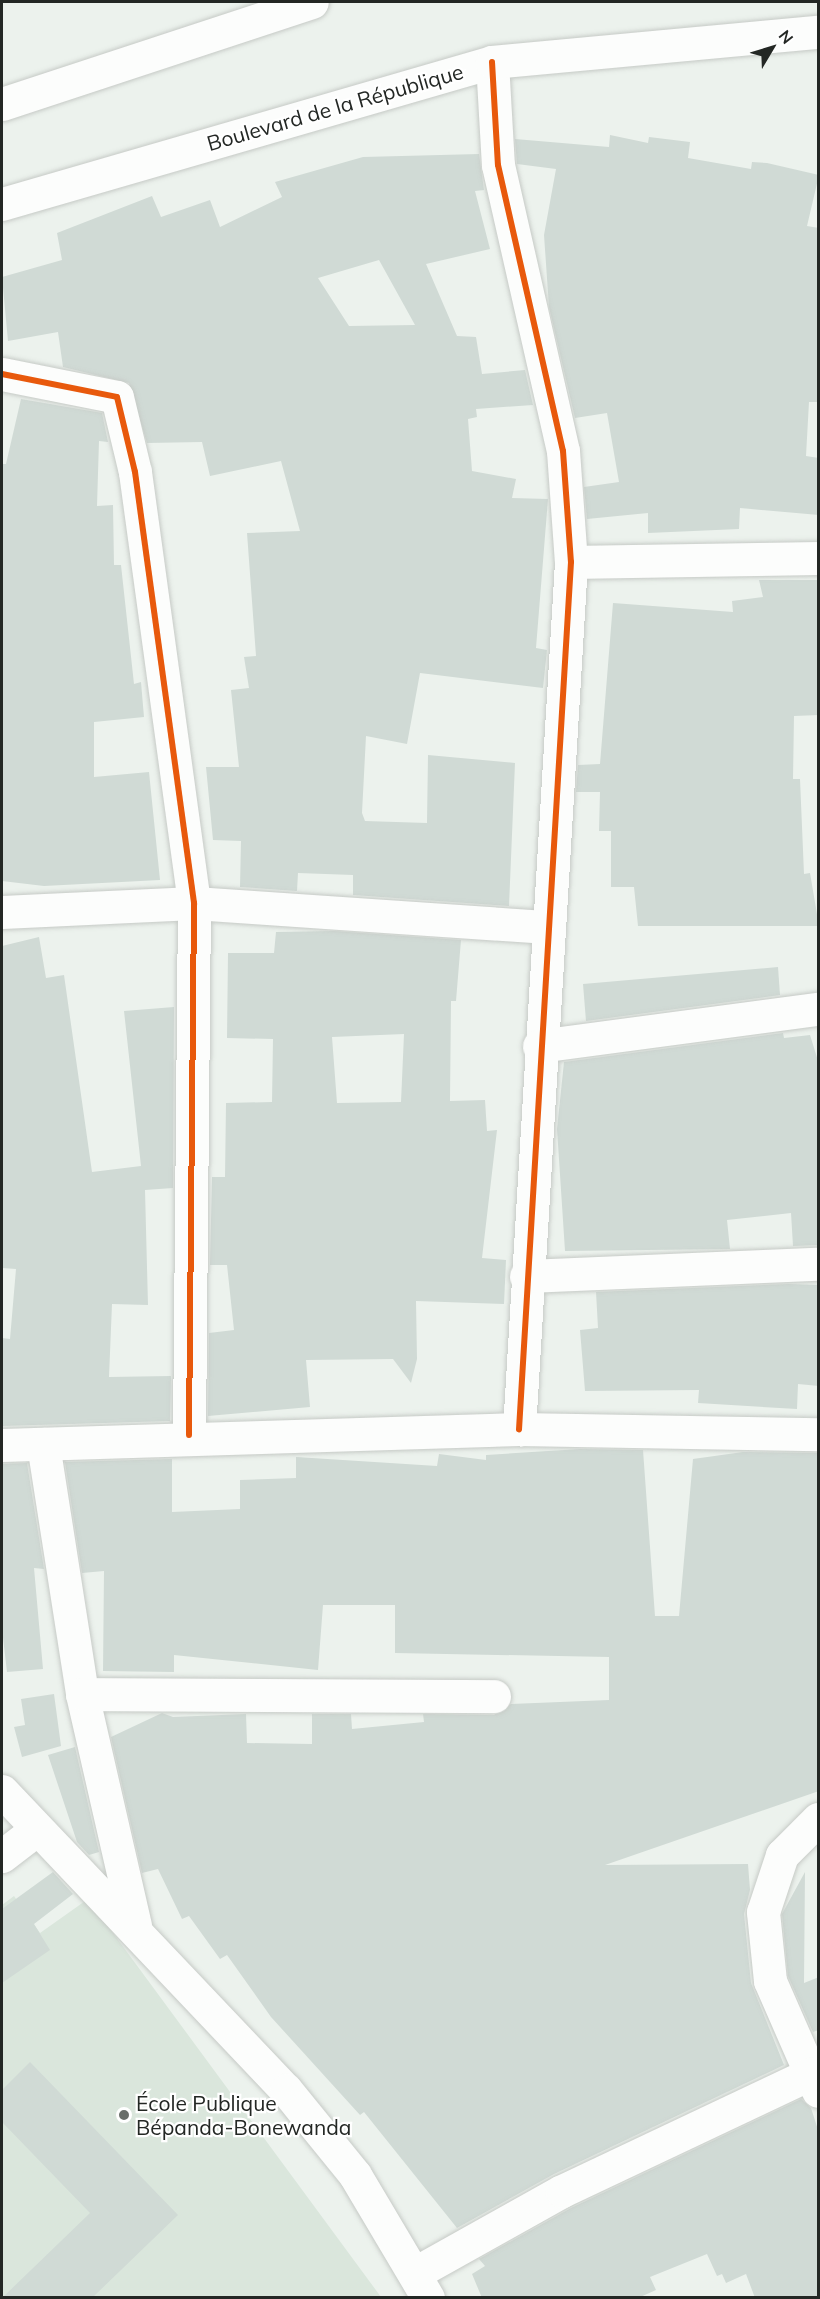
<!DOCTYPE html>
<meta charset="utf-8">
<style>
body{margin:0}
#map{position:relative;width:820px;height:2299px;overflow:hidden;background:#ecf2ed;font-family:Mulish,sans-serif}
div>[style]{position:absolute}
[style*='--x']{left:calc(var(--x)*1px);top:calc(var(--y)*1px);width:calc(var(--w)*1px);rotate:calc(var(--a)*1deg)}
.built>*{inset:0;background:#dae6dc}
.building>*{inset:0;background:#d0dad5}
.roads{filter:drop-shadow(0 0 2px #c6cac6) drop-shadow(0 0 2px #c6cac6)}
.minor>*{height:33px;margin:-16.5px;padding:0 16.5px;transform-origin:16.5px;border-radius:16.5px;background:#fcfdfc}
.major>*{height:33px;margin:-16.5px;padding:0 16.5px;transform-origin:16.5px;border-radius:16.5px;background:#fcfdfc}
.cycleway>*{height:6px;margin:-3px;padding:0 3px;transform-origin:3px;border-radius:3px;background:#e8590c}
.dots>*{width:16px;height:16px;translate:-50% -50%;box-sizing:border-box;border:3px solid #fff;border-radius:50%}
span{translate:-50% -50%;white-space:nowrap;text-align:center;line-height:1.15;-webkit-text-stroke:4.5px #fff;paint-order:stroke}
.street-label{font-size:21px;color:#232724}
.poi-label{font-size:21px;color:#232724}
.left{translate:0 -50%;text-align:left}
.frame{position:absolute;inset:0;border:3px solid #232724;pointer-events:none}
.north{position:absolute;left:742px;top:18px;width:60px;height:60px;-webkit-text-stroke:4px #fff;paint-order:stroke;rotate:52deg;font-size:16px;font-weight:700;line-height:24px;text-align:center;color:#232724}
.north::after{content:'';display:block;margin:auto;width:21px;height:27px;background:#232724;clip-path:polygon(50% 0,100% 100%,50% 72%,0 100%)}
</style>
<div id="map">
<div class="built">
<div style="clip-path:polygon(14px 1896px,40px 1933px,88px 1899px,381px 2297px,2px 2297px,2px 1905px)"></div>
</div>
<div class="building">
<div style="clip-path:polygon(610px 135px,648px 143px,649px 137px,690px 142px,688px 158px,751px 169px,752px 162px,767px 163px,819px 175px,807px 226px,819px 228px,819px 402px,809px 402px,806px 456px,819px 458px,819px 515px,740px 508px,739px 529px,648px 533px,648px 513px,587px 519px,584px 487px,619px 482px,607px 413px,575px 418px,549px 307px,544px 235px,556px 169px,517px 164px,515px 139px,609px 147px)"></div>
<div style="clip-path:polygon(evenodd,479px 154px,484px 190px,475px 191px,490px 249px,426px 264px,457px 336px,476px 337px,482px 374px,525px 370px,533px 405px,476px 409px,477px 417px,468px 419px,472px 471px,516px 479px,512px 498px,548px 499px,536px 648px,547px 650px,543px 688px,420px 673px,407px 744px,366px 736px,362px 813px,365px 821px,427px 823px,428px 755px,515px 763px,509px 906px,353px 895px,353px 875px,298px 873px,297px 891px,240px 887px,241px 841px,213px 840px,206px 767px,239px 767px,231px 690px,249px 688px,244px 657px,256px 656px,247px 533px,300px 531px,281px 461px,210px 476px,202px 442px,147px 443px,129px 383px,63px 367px,58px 332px,8px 341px,2px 277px,62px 260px,57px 233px,152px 196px,161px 217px,210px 200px,220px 227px,282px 197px,275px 182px,363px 157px,479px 154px,379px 260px,415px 325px,349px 326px,318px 278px,379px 260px)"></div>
<div style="clip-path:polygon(21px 399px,102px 413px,108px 442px,99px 441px,97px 506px,113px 505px,114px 565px,121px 565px,134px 684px,141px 682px,144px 717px,94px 722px,94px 777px,149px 772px,160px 880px,44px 886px,2px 881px,2px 464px,6px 464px)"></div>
<div style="clip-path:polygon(759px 580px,819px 580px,819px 715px,794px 716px,793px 779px,800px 779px,804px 874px,810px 873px,819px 926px,638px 926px,634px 887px,611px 887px,611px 831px,599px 831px,600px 792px,576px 792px,578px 765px,600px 764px,613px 603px,733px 612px,732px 601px,763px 597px)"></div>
<div style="clip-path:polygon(evenodd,334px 931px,461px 940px,456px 1001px,451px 1001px,450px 1101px,485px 1100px,487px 1131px,497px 1130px,482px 1258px,506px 1260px,504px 1304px,416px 1301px,417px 1359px,411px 1383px,393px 1359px,306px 1360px,310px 1407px,208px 1416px,209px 1333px,234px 1330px,227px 1265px,210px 1265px,212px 1177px,225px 1177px,226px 1103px,272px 1102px,273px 1039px,227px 1038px,228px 953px,274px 953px,276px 932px,334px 931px,404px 1034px,401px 1102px,337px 1103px,332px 1037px,404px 1034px)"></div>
<div style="clip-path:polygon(39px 937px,46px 978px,64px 975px,92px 1172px,141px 1166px,124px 1011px,174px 1007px,173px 1188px,145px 1190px,148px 1305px,112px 1304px,109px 1377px,171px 1376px,170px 1421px,2px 1426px,2px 1338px,10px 1339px,16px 1269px,2px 1268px,2px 946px)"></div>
<div style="clip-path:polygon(778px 967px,780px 995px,586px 1021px,583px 984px)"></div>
<div style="clip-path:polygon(783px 1033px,784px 1038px,810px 1035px,819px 1064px,819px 1245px,793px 1246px,791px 1213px,727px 1220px,730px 1249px,565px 1251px,557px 1129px,564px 1062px)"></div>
<div style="clip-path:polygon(789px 1284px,819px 1285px,819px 1386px,798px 1384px,797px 1409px,698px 1403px,699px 1390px,585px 1391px,580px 1330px,598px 1328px,596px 1292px)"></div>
<div style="clip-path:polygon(580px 1449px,643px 1450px,655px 1616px,679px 1616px,693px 1459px,743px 1452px,819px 1453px,819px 1791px,605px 1865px,748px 1864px,750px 1890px,744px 1914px,751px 1983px,784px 2065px,554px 2174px,457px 2228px,364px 2112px,360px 2115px,271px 2017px,227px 1955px,220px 1959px,189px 1916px,182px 1919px,158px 1869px,142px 1873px,111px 1737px,162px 1713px,173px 1717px,246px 1714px,247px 1743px,312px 1744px,312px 1714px,351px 1714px,352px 1729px,424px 1722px,423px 1714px,494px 1715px,511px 1704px,609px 1700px,609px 1657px,395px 1653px,395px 1605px,323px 1605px,318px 1670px,174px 1655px,174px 1672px,103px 1671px,104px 1571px,82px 1573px,65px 1462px,172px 1459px,172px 1512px,240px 1509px,240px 1480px,296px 1478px,296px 1457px,437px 1466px,439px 1454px,486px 1460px,486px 1455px)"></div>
<div style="clip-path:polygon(27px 1463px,44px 1569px,34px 1568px,43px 1669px,7px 1672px,2px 1629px,2px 1464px)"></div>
<div style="clip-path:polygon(54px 1694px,61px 1746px,22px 1757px,14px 1727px,25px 1725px,21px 1699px)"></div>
<div style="clip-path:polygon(75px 1747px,99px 1852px,89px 1855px,77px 1842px,48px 1755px)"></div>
<div style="clip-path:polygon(53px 1872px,73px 1894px,34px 1924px,50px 1950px,2px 1983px,2px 1909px)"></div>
<div style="clip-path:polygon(805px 1872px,804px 1983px,819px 1977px,819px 2030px,813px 2032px,788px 1976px,782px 1914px)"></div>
<div style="clip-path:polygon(30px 2062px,178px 2215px,92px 2298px,2px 2298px,90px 2213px,2px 2122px,2px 2090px)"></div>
<div style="clip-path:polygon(801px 2099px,811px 2108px,819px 2133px,819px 2298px,755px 2298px,746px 2274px,726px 2283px,722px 2274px,717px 2276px,707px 2254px,650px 2277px,656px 2290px,638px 2298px,482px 2298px,472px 2274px,485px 2266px,479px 2259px,571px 2208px)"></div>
</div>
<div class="roads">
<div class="minor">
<div style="--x:492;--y:62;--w:103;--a:86.7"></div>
<div style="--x:498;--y:165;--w:293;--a:77.2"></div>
<div style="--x:563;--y:451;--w:111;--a:85.9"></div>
<div style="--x:571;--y:562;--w:869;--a:93.43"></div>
<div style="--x:2;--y:374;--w:117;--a:11.3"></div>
<div style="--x:117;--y:397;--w:77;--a:76.5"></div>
<div style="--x:135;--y:472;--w:435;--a:82.2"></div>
<div style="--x:194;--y:903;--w:532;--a:90.54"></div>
<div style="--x:571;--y:562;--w:247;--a:-0.9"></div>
<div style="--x:2;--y:912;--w:192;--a:-2.7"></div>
<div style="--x:194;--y:903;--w:355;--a:3.9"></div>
<div style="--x:539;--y:1046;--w:281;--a:-7.6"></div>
<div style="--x:526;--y:1276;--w:292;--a:-2.4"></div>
<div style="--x:43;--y:1444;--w:253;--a:81.1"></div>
<div style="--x:82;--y:1694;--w:238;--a:77.1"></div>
<div style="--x:2;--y:1445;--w:517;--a:-1.77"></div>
<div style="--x:519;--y:1429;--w:299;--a:1"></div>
<div style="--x:82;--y:1694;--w:412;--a:0.3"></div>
<div style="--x:2;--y:1791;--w:412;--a:46.5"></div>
<div style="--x:286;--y:2090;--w:109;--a:50.9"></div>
<div style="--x:355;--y:2175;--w:143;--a:59.3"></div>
<div style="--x:818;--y:1819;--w:51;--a:135"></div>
<div style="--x:782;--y:1855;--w:60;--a:108.4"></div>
<div style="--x:763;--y:1912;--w:69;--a:84.2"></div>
<div style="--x:770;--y:1981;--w:120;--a:66.4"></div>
<div style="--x:2;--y:1856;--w:44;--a:-37.6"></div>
<div style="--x:417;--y:2272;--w:166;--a:-29.2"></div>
<div style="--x:562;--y:2191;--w:274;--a:-25.3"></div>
</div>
<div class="major">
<div style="--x:2;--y:104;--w:326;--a:-18.2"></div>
<div style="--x:2;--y:204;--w:510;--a:-16.16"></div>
<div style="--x:492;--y:62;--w:327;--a:-5.3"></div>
</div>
</div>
<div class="cycleway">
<div style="--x:492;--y:62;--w:103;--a:86.7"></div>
<div style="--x:498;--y:165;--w:293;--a:77.2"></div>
<div style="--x:563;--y:451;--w:111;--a:85.9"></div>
<div style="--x:571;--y:562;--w:869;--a:93.43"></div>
<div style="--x:2;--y:374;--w:117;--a:11.3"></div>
<div style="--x:117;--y:397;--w:77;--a:76.5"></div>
<div style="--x:135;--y:472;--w:435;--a:82.2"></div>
<div style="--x:194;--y:903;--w:532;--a:90.54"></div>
</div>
<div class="dots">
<div style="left:124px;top:2115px;background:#696e6a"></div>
</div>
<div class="street-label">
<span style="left:335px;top:107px;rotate:-16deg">Boulevard de la République</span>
</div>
<div class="poi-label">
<span class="left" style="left:136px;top:2115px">École Publique<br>Bépanda-Bonewanda</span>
</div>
<div class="frame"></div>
<div class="north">N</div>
</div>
